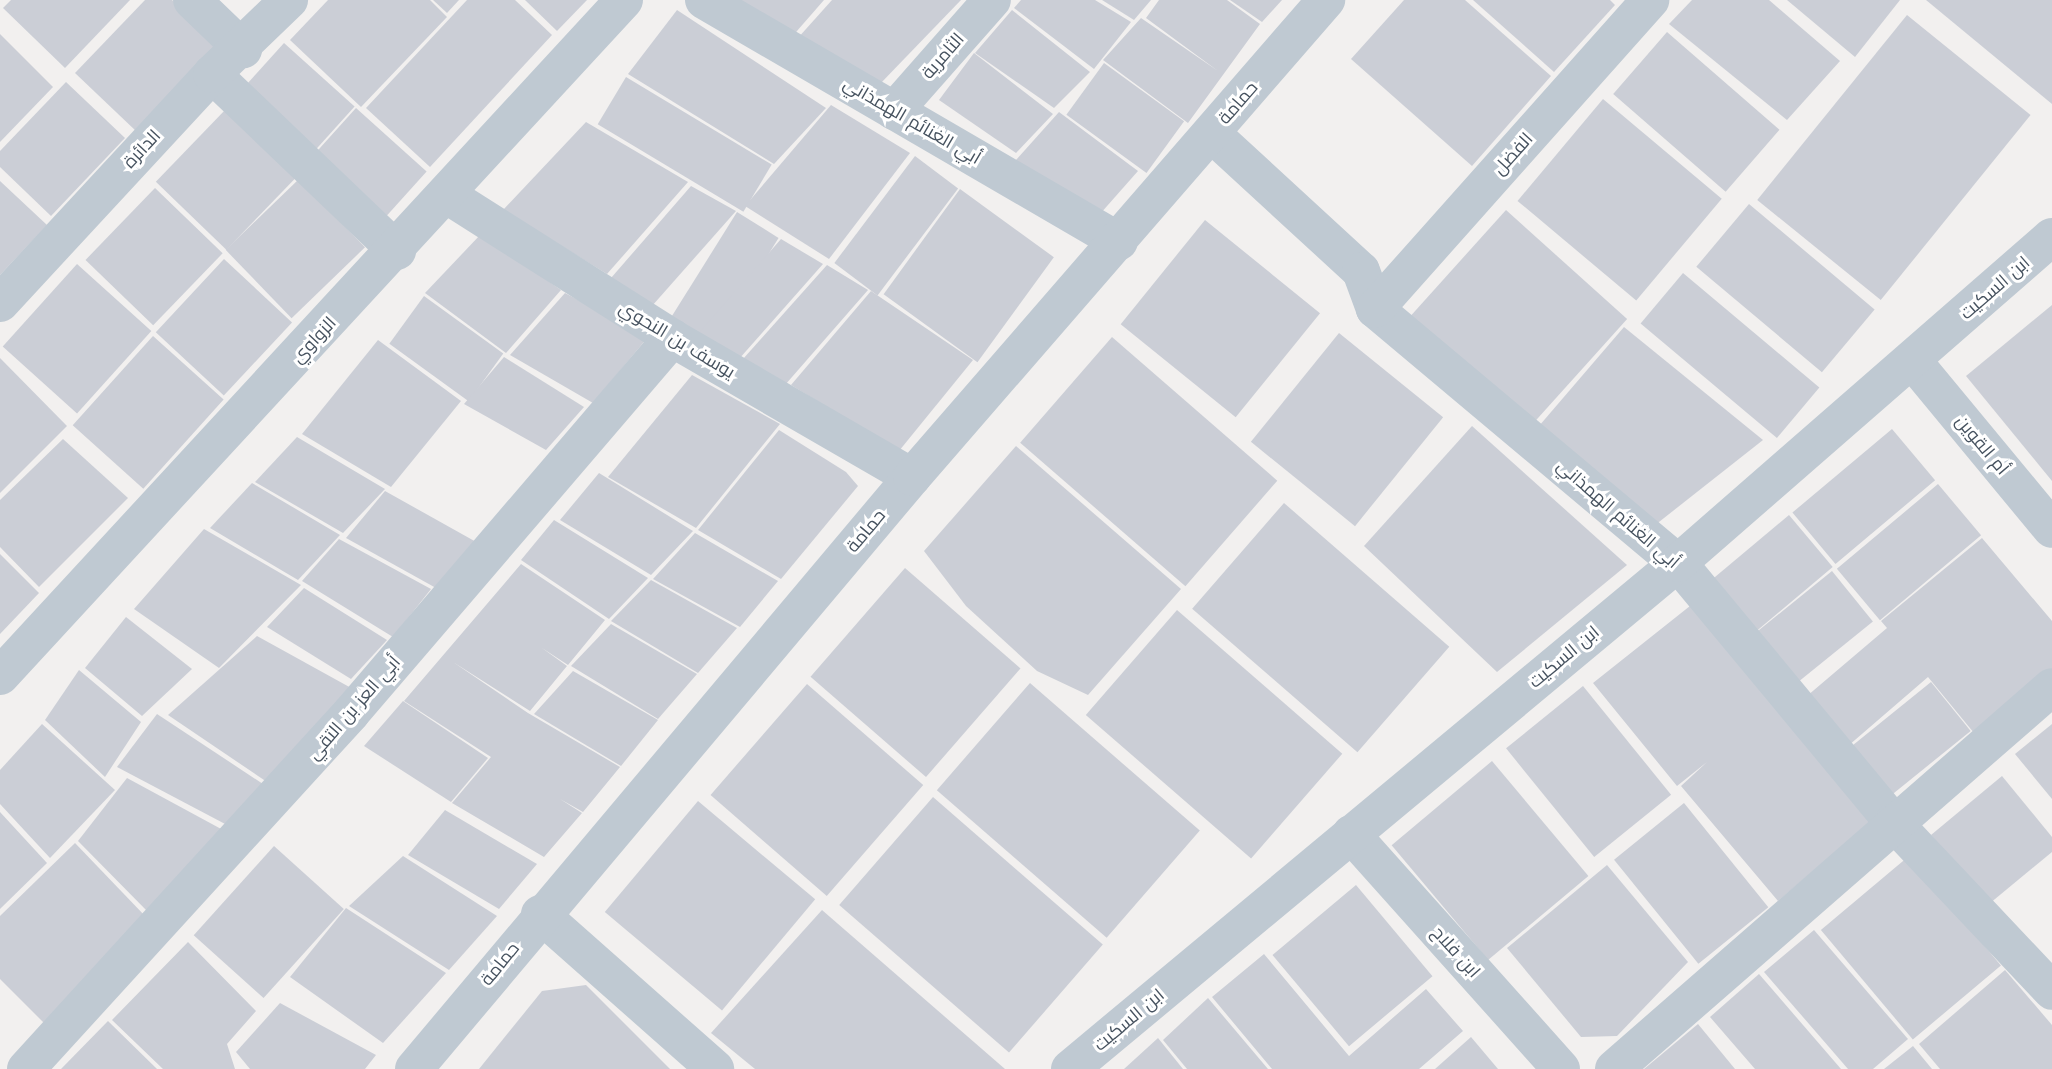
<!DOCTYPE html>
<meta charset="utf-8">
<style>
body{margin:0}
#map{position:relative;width:2052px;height:1069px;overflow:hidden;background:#f2f0ef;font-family:"Work Sans",Cairo,sans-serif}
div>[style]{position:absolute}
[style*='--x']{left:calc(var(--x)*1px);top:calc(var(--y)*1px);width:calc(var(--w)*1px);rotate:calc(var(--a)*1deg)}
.building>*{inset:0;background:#cbced6;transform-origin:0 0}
.minor>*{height:38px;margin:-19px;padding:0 19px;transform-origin:19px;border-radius:19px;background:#bfc9d2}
span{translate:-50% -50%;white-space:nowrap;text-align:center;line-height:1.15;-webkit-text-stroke:6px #fff;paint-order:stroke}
.street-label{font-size:18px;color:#46525f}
</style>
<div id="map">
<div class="building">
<div style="clip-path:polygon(11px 0,130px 0,65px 68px,3px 8px)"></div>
<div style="clip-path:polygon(145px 0,172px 0,220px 46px,137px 132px,75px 73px)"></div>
<div style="clip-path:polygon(328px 0,430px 0,447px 17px,361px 107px,290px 40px)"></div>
<div style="clip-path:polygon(433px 0,459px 0,447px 13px)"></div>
<div style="clip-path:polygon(467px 0,515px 0,552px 35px,430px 167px,366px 108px)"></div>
<div style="clip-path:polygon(525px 0,587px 0,557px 31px)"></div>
<div style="clip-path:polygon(733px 0,824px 0,790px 39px)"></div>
<div style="clip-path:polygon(832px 0,961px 0,879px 85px,797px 39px)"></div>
<div style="clip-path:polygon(1021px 0,1095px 0,1131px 22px,1094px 69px,1014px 8px)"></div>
<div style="clip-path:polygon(1102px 0,1151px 0,1134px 20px)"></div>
<div style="clip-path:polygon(1159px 0,1227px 0,1260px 24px,1188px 123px,1103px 60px,1141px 18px,1218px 71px,1146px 18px)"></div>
<div style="clip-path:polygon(1230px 0,1282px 0,1262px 22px)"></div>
<div style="clip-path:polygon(1404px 0,1465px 0,1551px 76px,1472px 166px,1351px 59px)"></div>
<div style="clip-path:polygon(1473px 0,1610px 0,1615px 5px,1554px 72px)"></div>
<div style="clip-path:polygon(1692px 0,1769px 0,1840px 61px,1787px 120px,1669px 24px)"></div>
<div style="clip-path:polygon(1787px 0,1900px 0,1855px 57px)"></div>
<div style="clip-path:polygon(1926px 0,2052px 0,2052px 104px)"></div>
<div style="clip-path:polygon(677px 10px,826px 108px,774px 164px,628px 74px)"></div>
<div style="clip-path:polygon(1012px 10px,1090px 72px,1054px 108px,975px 53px)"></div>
<div style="left:1907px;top:15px;width:159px;height:238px;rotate:39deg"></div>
<div style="left:1667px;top:32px;width:149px;height:82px;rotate:41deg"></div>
<div style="clip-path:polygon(0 34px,53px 87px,0 142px)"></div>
<div style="left:284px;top:43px;width:95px;height:67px;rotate:42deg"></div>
<div style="clip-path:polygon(974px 53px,1053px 114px,1016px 153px,939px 100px)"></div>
<div style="left:1104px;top:63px;width:99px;height:64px;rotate:36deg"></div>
<div style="left:626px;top:77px;width:170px;height:55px;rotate:31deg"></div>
<div style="clip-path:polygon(66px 82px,125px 138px,51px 216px,0 167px,0 151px)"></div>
<div style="left:1603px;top:99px;width:155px;height:133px;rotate:40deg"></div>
<div style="clip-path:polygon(831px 105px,910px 153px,829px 259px,745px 206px)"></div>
<div style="left:356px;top:108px;width:95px;height:67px;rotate:42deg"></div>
<div style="left:226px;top:109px;width:98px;height:101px;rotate:44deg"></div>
<div style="clip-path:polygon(1059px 112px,1138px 171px,1100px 214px,1015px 161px)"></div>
<div style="clip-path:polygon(586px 122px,688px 182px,607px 274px,503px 210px)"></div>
<div style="left:915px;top:156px;width:54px;height:134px;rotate:37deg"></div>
<div style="left:299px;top:179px;width:95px;height:102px;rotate:46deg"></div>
<div style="clip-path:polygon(0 181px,47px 225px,0 275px)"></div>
<div style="clip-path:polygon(691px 186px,736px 211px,652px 306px,611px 278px)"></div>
<div style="left:155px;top:188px;width:94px;height:100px;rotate:44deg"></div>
<div style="left:960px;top:189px;width:116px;height:130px;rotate:36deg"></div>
<div style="left:1749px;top:204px;width:164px;height:82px;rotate:40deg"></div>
<div style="left:1506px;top:210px;width:163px;height:152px;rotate:42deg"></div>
<div style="left:737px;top:212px;width:49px;height:126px;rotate:32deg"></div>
<div style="left:1205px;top:220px;width:148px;height:134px;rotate:39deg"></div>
<div style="clip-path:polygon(481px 234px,561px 290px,506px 353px,425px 293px)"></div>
<div style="clip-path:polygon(781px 239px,823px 264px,739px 359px,698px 334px)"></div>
<div style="left:224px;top:259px;width:93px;height:100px;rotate:43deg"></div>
<div style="left:77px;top:264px;width:100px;height:111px;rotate:42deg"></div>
<div style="clip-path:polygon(827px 265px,868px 290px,785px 385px,743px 359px)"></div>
<div style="left:1683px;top:273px;width:178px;height:66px;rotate:40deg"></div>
<div style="clip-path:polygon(871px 291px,973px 360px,899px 451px,791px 385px)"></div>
<div style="clip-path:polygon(565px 293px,648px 337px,593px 403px,510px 355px)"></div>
<div style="left:424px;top:296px;width:98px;height:59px;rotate:36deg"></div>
<div style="clip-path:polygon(2052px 305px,2052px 481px,1966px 376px)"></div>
<div style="clip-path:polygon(1624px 327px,1763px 440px,1645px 533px,1533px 433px)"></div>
<div style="left:1339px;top:333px;width:134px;height:140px;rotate:39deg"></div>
<div style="left:153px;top:336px;width:95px;height:120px;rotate:42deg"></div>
<div style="left:1112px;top:337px;width:219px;height:140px;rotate:41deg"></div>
<div style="clip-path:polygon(378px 340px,461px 401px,391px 487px,302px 434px)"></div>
<div style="clip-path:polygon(504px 357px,584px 407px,546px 450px,464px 404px)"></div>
<div style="clip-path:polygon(0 358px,67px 426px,0 493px)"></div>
<div style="clip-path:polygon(692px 375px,780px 424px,696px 528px,608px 477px)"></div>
<div style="clip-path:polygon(1472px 426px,1627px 565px,1497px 672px,1364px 546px)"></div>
<div style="left:1892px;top:429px;width:67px;height:130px;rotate:50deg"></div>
<div style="clip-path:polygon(779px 430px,846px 472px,858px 486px,781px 579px,698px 530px)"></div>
<div style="clip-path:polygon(297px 437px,385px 489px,343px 533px,255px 482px)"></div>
<div style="clip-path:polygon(63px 439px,128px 498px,39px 587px,0 547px,0 500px)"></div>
<div style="clip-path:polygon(1016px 446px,1181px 589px,1088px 695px,1037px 671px,966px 606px,924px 551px)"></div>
<div style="clip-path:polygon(599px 473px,693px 531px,651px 575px,560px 520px)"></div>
<div style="clip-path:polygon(252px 483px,340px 535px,298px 580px,210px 528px)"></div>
<div style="left:1938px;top:484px;width:67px;height:132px;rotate:50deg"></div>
<div style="clip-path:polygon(385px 491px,478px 543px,436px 588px,346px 538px)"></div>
<div style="left:1284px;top:503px;width:219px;height:140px;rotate:41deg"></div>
<div style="left:1789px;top:515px;width:68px;height:104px;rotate:50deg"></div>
<div style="clip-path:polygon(554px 520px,648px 578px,609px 619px,521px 560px)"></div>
<div style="clip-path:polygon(204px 529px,301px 585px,219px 668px,134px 609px)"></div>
<div style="clip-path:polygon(695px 533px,778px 581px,740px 627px,653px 579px)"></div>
<div style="clip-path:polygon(1982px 538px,2052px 621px,2052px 670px,1974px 733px,1928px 677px,1848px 746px,1807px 696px,1887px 628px,1881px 621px)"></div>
<div style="clip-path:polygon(339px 539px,431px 589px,393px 637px,302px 581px)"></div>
<div style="clip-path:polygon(0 554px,39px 593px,0 634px)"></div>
<div style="clip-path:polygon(521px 564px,605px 620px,568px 665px,542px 648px,567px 666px,530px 711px,453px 662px,528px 713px,620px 767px,583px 812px,560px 799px,582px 813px,544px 857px,452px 803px,491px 757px,404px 701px)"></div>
<div style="left:905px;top:568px;width:153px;height:144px;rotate:41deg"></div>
<div style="left:1832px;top:571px;width:65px;height:105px;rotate:51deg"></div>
<div style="clip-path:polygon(651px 580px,737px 628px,698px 673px,611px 621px)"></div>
<div style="clip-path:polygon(304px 588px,387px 640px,351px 679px,267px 627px)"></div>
<div style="clip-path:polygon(1695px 602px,1873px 820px,1778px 901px,1681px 786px,1707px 762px,1677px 786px,1593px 683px)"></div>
<div style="left:1177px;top:610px;width:219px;height:139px;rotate:41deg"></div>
<div style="clip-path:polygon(126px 617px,192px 669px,142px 716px,85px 668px)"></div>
<div style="clip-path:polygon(611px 624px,697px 674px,658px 719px,571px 666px)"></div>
<div style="clip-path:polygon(257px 636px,353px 689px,267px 782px,168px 715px)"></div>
<div style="clip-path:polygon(79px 670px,141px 722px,105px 777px,45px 720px)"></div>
<div style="clip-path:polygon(573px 671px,658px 720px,621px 766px,534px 714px)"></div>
<div style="left:1931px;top:682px;width:63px;height:105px;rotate:51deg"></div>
<div style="left:1030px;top:683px;width:225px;height:142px;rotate:41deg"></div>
<div style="left:807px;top:684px;width:154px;height:147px;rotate:41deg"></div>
<div style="left:1583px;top:686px;width:140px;height:99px;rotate:51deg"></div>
<div style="clip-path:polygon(403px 701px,488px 758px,451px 802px,364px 746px)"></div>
<div style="clip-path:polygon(157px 714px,263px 784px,227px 825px,117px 767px)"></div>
<div style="clip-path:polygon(42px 724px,115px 790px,50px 858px,0 804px,0 770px)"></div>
<div style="clip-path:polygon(2052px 724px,2052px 799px,2015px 754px)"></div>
<div style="left:1492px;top:761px;width:150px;height:131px;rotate:50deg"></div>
<div style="clip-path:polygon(2002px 776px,2052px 837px,2052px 852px,1989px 904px,1931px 835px)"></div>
<div style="clip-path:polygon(127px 778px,223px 830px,149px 913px,78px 841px)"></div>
<div style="left:933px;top:797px;width:225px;height:143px;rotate:41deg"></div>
<div style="left:698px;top:801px;width:153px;height:145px;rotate:40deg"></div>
<div style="left:1684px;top:803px;width:134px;height:90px;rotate:51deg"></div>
<div style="clip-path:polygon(445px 810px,537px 864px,499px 909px,408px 855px)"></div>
<div style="clip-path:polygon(0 812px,47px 863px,0 909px)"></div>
<div style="clip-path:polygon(75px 843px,146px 917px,44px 1023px,0 979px,0 916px)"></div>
<div style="left:274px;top:846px;width:94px;height:120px;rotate:42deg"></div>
<div style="clip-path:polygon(403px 856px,497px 916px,449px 970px,349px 906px)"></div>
<div style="left:1909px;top:856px;width:143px;height:115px;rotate:50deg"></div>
<div style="clip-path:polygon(1607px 865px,1688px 962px,1617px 1036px,1581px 1037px,1507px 948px)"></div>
<div style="left:1356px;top:885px;width:119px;height:109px;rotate:50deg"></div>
<div style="clip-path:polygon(346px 908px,446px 973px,383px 1043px,290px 977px)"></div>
<div style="clip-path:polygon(822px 910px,1005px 1069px,755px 1069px,711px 1033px)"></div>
<div style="clip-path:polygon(1814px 930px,1908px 1039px,1873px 1069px,1848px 1069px,1764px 972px)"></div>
<div style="clip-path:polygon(188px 942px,256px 1011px,227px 1044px,235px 1069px,163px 1069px,112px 1020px)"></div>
<div style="clip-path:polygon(1264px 954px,1349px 1056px,1426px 989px,1463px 1031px,1419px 1069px,1272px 1069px,1212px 997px)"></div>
<div style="clip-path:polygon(2005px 970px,2052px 1025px,2052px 1069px,1940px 1069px,1919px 1044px)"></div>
<div style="clip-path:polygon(1759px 974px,1841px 1069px,1755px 1069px,1710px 1017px)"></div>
<div style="clip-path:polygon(586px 985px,670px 1069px,479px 1069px,542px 991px)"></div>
<div style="clip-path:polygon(1208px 998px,1268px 1069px,1187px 1069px,1163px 1040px)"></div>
<div style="clip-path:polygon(280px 1003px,376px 1055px,365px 1069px,250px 1069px,236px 1052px)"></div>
<div style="clip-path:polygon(108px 1021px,157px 1069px,61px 1069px)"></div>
<div style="clip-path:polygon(1698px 1024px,1735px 1069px,1644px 1069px)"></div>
<div style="clip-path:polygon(1471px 1037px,1498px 1069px,1435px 1069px)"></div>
<div style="clip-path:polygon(1158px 1038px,1183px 1069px,1124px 1069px)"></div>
<div style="clip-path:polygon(1913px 1046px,1932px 1069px,1884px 1069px)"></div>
</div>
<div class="minor">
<div style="--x:192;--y:0;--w:71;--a:43.9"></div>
<div style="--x:704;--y:0;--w:480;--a:30.2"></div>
<div style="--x:212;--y:74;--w:256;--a:43.7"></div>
<div style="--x:894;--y:111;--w:148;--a:-48.6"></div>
<div style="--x:1212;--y:134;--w:202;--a:42.6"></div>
<div style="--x:1361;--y:271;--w:40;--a:69.8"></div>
<div style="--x:1375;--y:309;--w:395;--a:40"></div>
<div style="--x:1678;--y:563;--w:337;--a:50.3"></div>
<div style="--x:1893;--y:822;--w:232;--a:46.7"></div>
<div style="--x:447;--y:195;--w:267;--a:32.4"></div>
<div style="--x:672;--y:338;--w:277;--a:30.1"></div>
<div style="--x:0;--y:303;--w:312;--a:-47.2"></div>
<div style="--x:212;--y:74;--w:107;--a:-43.9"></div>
<div style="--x:1375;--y:309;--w:414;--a:-48.3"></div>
<div style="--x:1912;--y:360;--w:219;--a:50.4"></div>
<div style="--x:0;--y:676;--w:920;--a:-47.29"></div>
<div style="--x:1351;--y:834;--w:315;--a:48.2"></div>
<div style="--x:540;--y:914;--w:234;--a:41.5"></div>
<div style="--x:26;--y:1069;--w:482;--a:-47.6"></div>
<div style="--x:351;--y:713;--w:494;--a:-49.4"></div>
<div style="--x:414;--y:1069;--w:774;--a:-49.93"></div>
<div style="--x:912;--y:477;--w:632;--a:-49.04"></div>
<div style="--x:1070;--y:1069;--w:791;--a:-39.77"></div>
<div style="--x:1678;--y:563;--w:496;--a:-41.1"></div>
<div style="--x:1614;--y:1069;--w:581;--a:-41.09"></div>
</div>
<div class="street-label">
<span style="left:943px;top:56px;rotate:-49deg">الثامرية</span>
<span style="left:1238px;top:103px;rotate:-49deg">حمامة</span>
<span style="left:912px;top:121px;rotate:30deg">أبي الغنائم الهمذاني</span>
<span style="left:142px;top:149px;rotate:-47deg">الدائرة</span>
<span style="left:1513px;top:154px;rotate:-48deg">الفضل</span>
<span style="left:1995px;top:288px;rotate:-41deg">ابن السكيت</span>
<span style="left:314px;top:340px;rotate:-47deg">الزواوي</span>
<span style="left:677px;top:340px;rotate:31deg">يوسف بن النحوي</span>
<span style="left:1982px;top:445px;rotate:50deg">أم القوين</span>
<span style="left:1618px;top:514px;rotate:41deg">أبي الغنائم الهمذاني</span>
<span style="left:866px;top:531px;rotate:-50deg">حمامة</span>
<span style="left:1564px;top:657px;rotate:-40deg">ابن السكيت</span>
<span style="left:354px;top:708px;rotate:-49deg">أبي العز بن التقي</span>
<span style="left:1456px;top:952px;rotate:48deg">ابن فلاح</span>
<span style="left:500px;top:964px;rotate:-51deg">حمامة</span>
<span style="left:1129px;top:1020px;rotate:-40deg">ابن السكيت</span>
</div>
</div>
